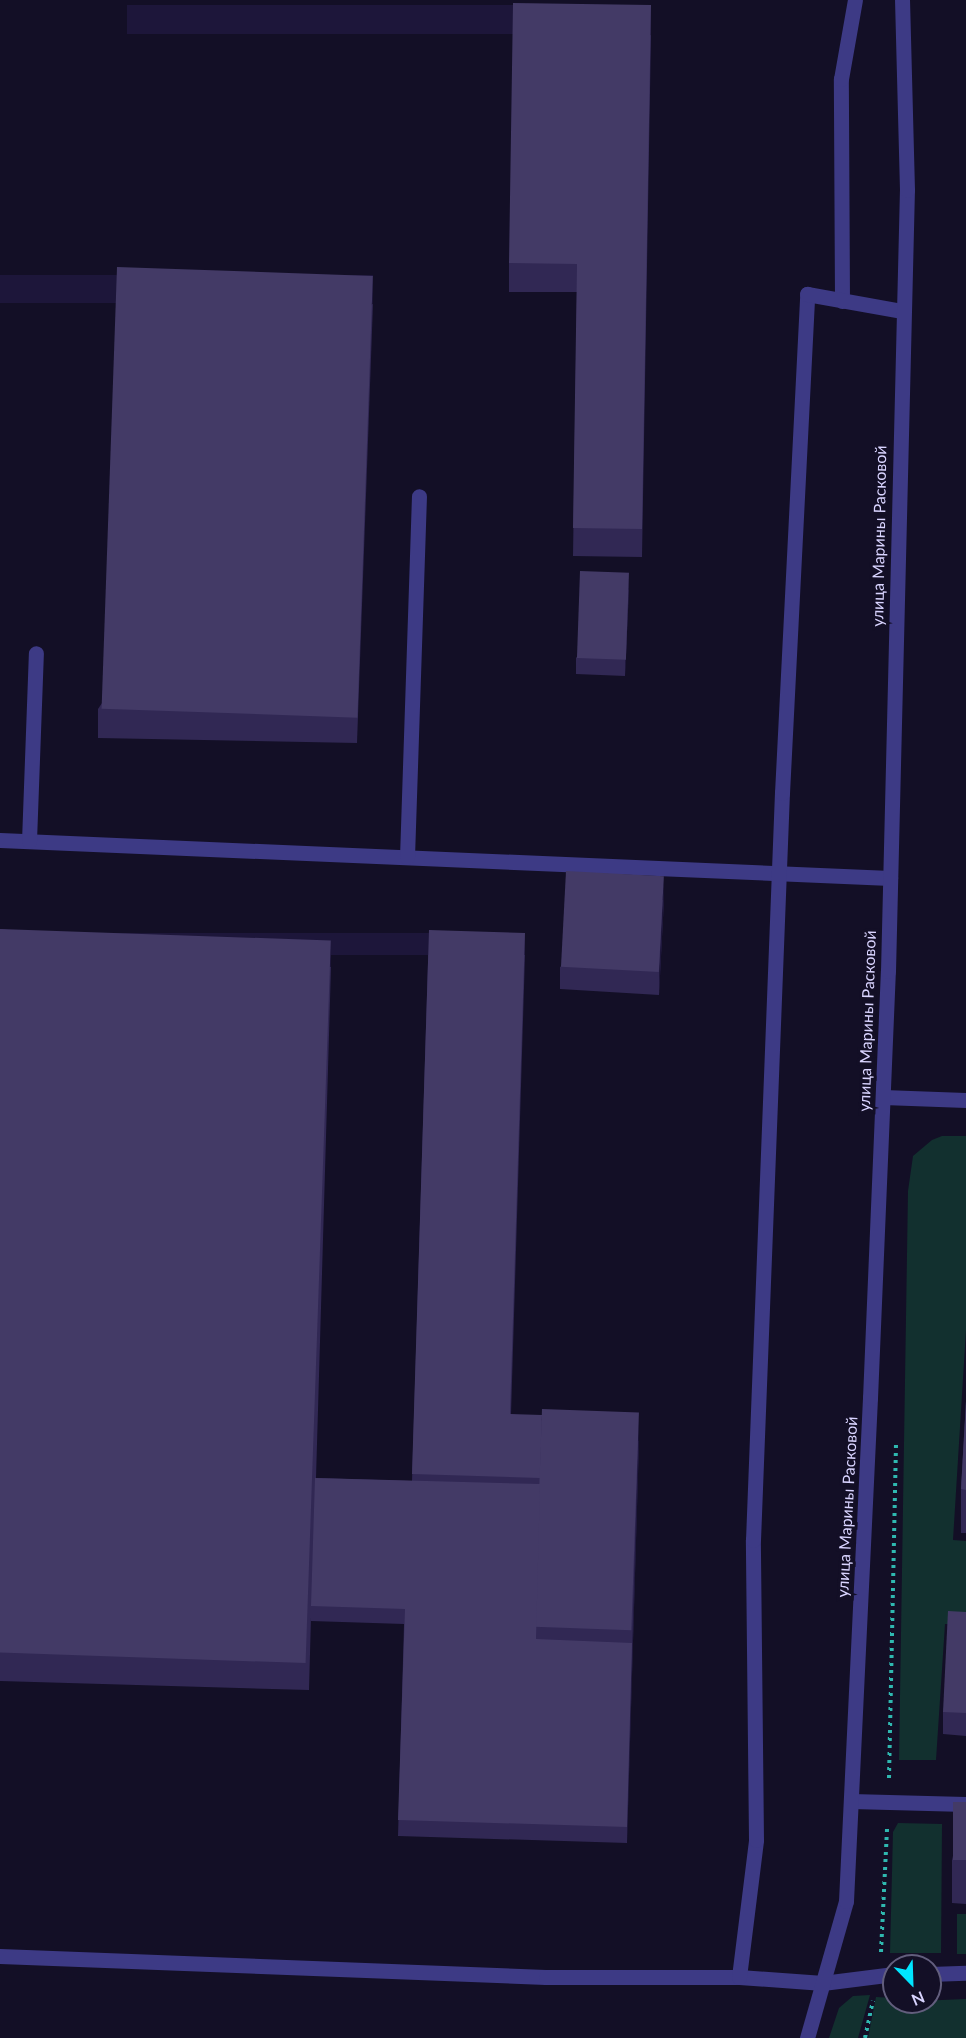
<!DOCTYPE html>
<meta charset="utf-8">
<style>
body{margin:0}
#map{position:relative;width:966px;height:2038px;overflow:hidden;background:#130f26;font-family:Lato,sans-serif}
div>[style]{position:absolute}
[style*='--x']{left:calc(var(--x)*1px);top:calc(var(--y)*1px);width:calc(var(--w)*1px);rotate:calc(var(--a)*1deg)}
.green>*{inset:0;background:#12302f;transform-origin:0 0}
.path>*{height:4px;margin-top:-2px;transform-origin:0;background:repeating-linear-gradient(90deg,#2fb8b0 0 3px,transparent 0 7.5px)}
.minor>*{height:15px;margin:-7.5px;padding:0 7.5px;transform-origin:7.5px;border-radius:7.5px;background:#3d3a85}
.wall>*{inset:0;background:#312854}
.shaded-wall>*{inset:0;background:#1d163a;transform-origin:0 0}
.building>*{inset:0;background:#433a66;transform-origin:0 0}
span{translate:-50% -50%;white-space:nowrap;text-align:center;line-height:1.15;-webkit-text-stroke:6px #130f26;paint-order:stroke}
.street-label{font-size:16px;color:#d9d4ff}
.north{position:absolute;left:882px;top:1954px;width:60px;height:60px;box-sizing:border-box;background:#130f26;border:2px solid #625e7d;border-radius:50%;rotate:157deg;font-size:16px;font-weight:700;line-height:24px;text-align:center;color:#d9d4ff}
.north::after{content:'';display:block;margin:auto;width:21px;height:27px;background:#00e5ff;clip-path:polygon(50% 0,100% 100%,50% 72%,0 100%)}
</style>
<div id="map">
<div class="green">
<div style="clip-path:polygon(942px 1136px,966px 1136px,966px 1330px,953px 1540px,966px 1541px,966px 1625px,945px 1624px,936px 1760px,899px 1760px,908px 1191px,913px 1156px,932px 1140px)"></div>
<div style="clip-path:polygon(898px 1823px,942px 1824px,941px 1953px,890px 1953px,893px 1832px)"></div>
<div style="left:957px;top:1914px;width:9px;height:40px"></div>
<div style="clip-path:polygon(870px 1995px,858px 2038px,829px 2038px,839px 2008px,853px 1996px)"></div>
<div style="clip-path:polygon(876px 1997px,894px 1998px,894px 2002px,966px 1999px,966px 2038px,868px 2038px)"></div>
</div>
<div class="path">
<div style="--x:889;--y:1778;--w:334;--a:-88.8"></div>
<div style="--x:881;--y:1952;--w:124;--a:-87.2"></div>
<div style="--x:865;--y:2038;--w:38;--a:-78"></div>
</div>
<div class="minor">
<div style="--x:842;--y:301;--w:222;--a:-90.3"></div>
<div style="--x:841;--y:79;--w:80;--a:-80"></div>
<div style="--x:0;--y:840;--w:891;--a:2.44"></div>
<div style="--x:29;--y:841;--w:188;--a:-87.9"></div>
<div style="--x:407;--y:857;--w:361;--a:-88.1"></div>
<div style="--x:883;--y:1097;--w:83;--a:2.1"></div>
<div style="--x:851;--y:1801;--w:115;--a:1.5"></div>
<div style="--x:0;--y:1956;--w:546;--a:2.2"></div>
<div style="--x:546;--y:1977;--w:193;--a:0"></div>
<div style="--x:894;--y:1974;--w:72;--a:172.8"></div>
<div style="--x:823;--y:1983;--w:84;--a:-175.9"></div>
<div style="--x:739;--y:1977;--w:138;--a:-82.9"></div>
<div style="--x:756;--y:1840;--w:300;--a:-90.6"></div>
<div style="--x:753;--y:1540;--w:748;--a:-87.78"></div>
<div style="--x:782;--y:793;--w:500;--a:-87.1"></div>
<div style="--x:807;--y:294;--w:97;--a:10.1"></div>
<div style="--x:930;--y:1974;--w:36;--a:-2"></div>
<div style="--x:807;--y:2038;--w:142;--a:-74.1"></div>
<div style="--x:846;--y:1901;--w:504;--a:-87.27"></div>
<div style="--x:870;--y:1398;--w:427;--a:-87.6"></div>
<div style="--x:888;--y:971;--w:781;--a:-88.61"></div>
<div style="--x:907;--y:190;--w:190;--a:-91.5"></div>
</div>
<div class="wall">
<div style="clip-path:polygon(651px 34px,642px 557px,573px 556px,577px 292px,509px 292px,509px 263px)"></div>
<div style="clip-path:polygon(373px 303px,357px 743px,98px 738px,98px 709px)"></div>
<div style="clip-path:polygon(629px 589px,625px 676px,576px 674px,576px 658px)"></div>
<div style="clip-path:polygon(664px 899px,659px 995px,560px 989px,560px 967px)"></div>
<div style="clip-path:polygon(0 929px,331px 967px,316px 1478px,412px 1481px,429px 930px,525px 955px,511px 1414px,639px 1441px,627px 1843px,398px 1836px,404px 1624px,311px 1621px,311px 1617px,309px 1690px,0 1681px)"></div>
<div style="clip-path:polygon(966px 1401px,966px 1533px,961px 1533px,961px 1489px)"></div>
<div style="clip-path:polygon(966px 1612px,966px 1736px,943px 1734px,943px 1712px)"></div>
<div style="clip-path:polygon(966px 1802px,966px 1904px,952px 1903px,952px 1860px)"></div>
</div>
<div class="shaded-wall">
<div style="left:651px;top:5px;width:29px;height:524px;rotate:90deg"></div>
<div style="left:373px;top:275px;width:28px;height:440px;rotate:90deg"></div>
<div style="clip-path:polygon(629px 573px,629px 589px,625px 676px,625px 661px)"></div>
<div style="clip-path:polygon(664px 876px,664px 899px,659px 995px,659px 972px)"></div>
<div style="left:525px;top:933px;width:22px;height:481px;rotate:90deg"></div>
<div style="left:331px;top:939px;width:28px;height:722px;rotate:90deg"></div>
<div style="clip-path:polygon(639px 1412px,639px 1441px,627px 1843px,627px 1827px)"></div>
</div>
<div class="building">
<div style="clip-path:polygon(513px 3px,651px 5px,642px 529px,573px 528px,577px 264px,509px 263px)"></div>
<div style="left:117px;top:267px;width:256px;height:442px;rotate:2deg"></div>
<div style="left:580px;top:571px;width:49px;height:87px;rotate:2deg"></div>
<div style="left:566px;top:871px;width:98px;height:96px;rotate:3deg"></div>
<div style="left:0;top:929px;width:331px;height:723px;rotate:2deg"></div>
<div style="clip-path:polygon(429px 930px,525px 933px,510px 1414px,542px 1415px,540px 1478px,412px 1474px)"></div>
<div style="clip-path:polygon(966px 1401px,966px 1490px,961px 1489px)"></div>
<div style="left:542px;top:1409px;width:97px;height:218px;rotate:2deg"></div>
<div style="clip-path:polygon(315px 1478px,540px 1484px,536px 1639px,632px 1643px,627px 1827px,398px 1820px,405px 1609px,311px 1606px)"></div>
<div style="clip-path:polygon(948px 1611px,966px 1612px,966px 1713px,943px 1712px)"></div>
<div style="left:953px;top:1802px;width:13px;height:58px"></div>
</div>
<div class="street-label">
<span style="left:879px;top:536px;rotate:-89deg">улица Марины Расковой</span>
<span style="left:867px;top:1021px;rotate:-88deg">улица Марины Расковой</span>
<span style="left:847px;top:1507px;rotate:-87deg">улица Марины Расковой</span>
</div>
<div class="north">N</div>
</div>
